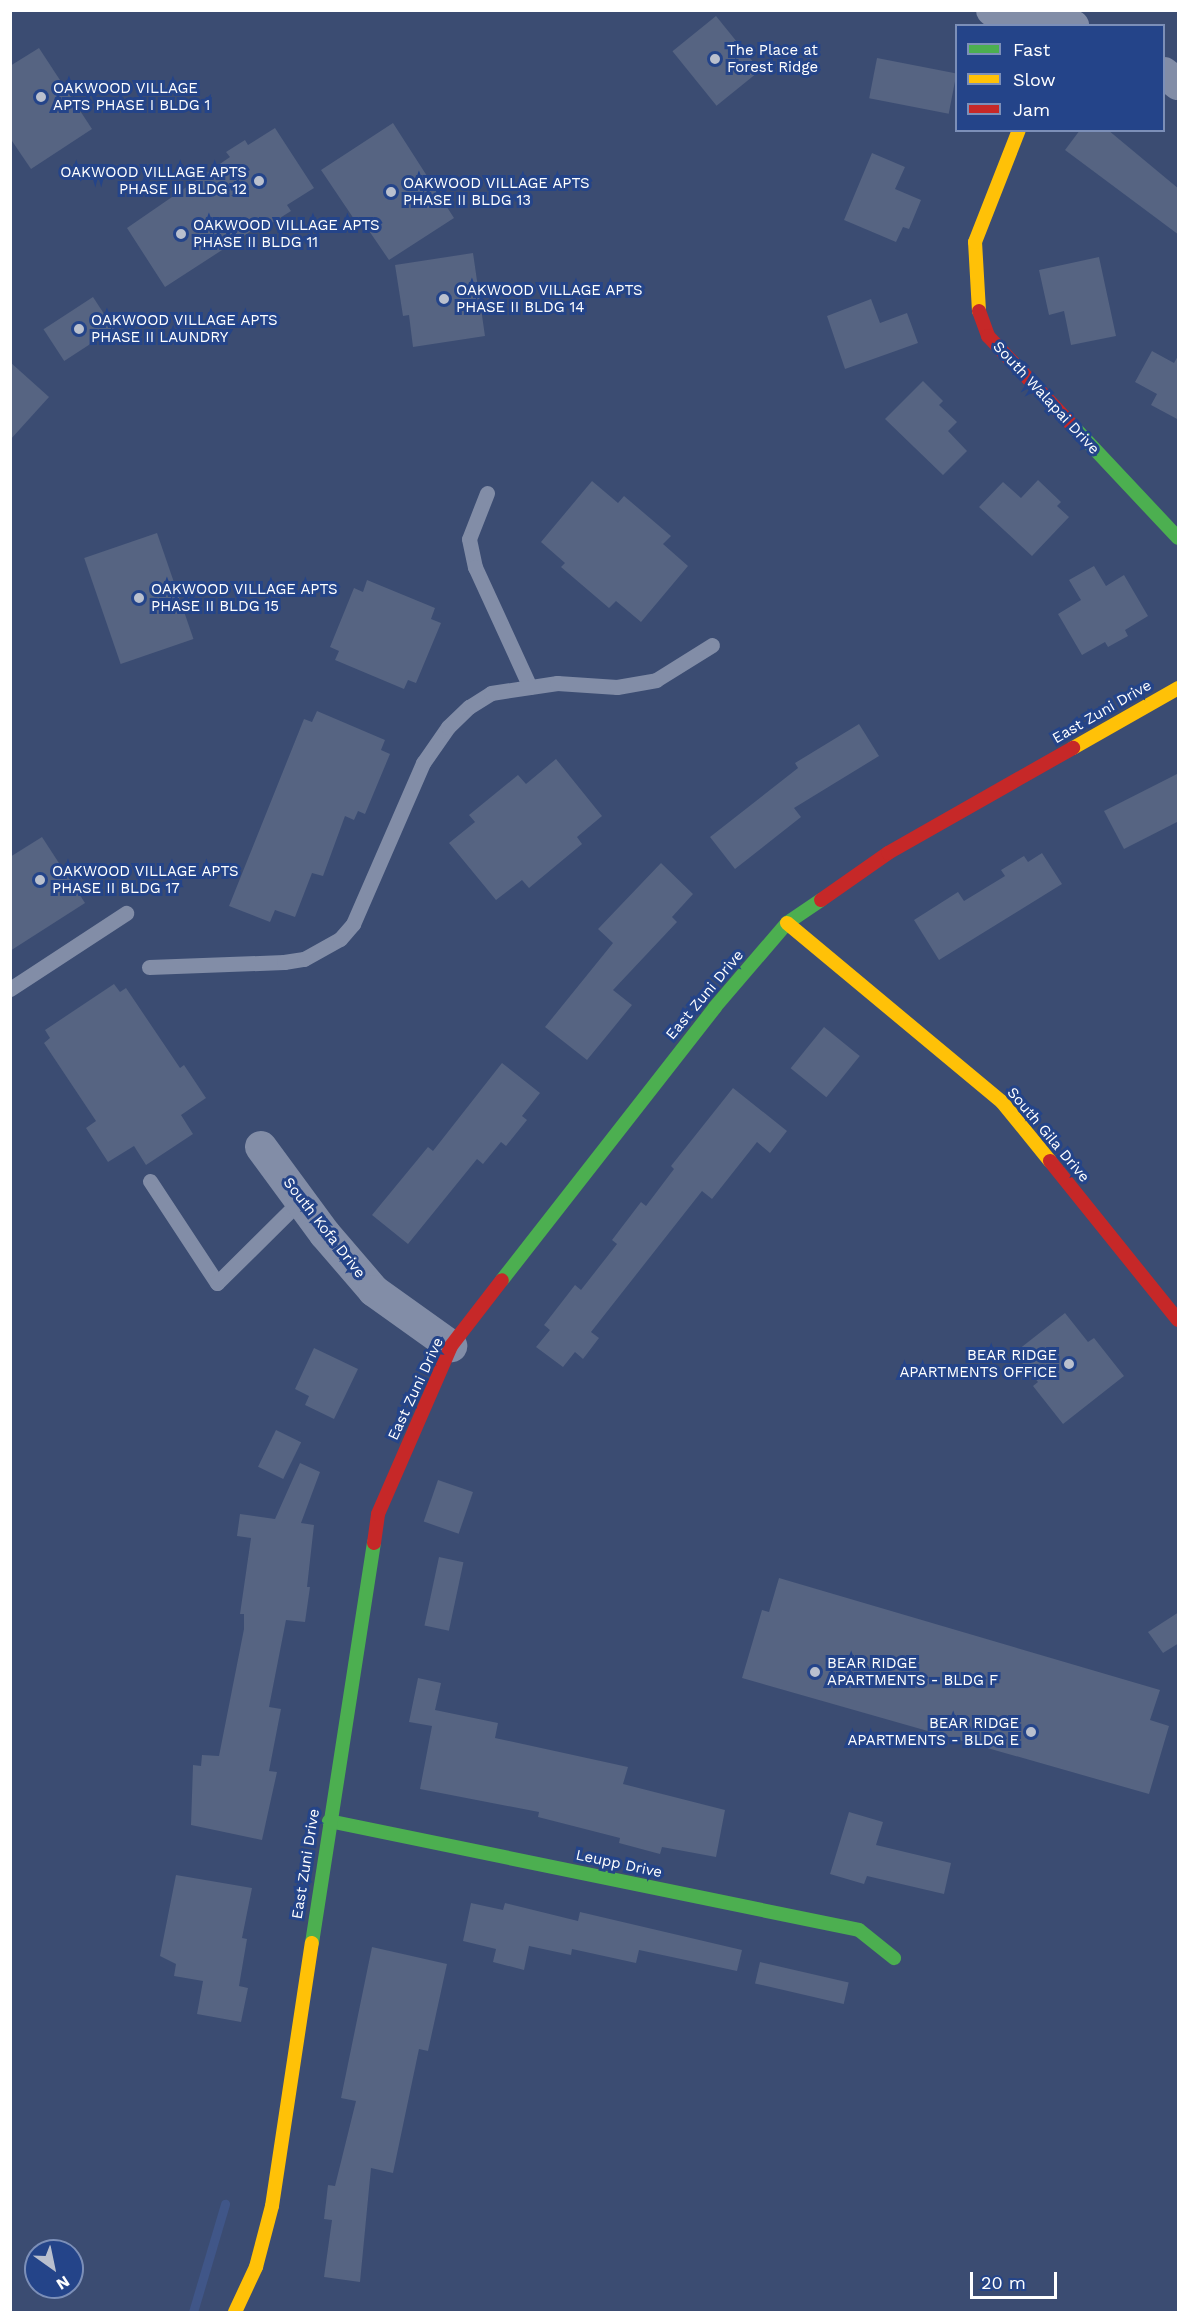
<!DOCTYPE html>
<style>
body{margin:0}
#map{position:relative;width:1189px;height:2323px;overflow:hidden;background:#3b4c72;font-family:"Work Sans",sans-serif}
div>[style]{position:absolute}
[style*='--x']{left:calc(var(--x)*1px);top:calc(var(--y)*1px);width:calc(var(--w)*1px);rotate:calc(var(--a)*1deg)}
.stream>*{height:9px;margin:-4.5px;padding:0 4.5px;transform-origin:4.5px;border-radius:4.5px;background:#405688}
.building>*{inset:0;background:#566482;transform-origin:0 0}
.lane>*{height:15px;margin:-7.5px;padding:0 7.5px;transform-origin:7.5px;border-radius:7.5px;background:#828da7}
.street>*{height:32px;margin:-16px;padding:0 16px;transform-origin:16px;border-radius:16px;background:#828da7}
.fast>*{height:14px;margin:-7px;padding:0 7px;transform-origin:7px;border-radius:7px;background:#4caf50}
.slow>*{height:14px;margin:-7px;padding:0 7px;transform-origin:7px;border-radius:7px;background:#ffc107}
.jam>*{height:14px;margin:-7px;padding:0 7px;transform-origin:7px;border-radius:7px;background:#c62828}
.dots>*{width:16px;height:16px;translate:-50% -50%;box-sizing:border-box;border:3px solid #244489;border-radius:50%}
span{translate:-50% -50%;white-space:nowrap;text-align:center;line-height:1.15;-webkit-text-stroke:6px #244489;paint-order:stroke}
.poi-label{font-size:15px;color:#fff}
.left{translate:0 -50%;text-align:left}
.right{translate:-100% -50%;text-align:right}
.street-label{font-size:15px;color:#fff}
.frame{position:absolute;inset:0;border:12px solid #fff;pointer-events:none}
.legend{position:absolute;left:955px;top:24px;width:210px;height:108px;box-sizing:border-box;background:#244489;border:2px solid #7c8fb8;margin:0;padding:8px 10px;list-style:none;font-size:18px;color:#fff}
.legend li{display:flex;align-items:center;gap:12px;height:30px}
.legend b{width:30px;border:2px solid #7c8fb8}
.north{position:absolute;left:24px;top:2239px;width:60px;height:60px;box-sizing:border-box;background:#244489;border:2px solid #7c8fb8;border-radius:50%;rotate:147deg;font-size:16px;font-weight:700;line-height:24px;text-align:center;color:#fff}
.north::after{content:'';display:block;margin:auto;width:21px;height:27px;background:#bac0ce;clip-path:polygon(50% 0,100% 100%,50% 72%,0 100%)}
.scale{position:absolute;left:970px;top:2272px;width:87px;height:27px;box-sizing:border-box;border:3px solid #fff;border-top:0;padding-left:8px;font-size:18px;line-height:21px;white-space:nowrap;color:#fff;-webkit-text-stroke:4px #244489;paint-order:stroke}
</style>
<div id="map">
<div class="stream">
<div style="--x:193;--y:2312;--w:113;--a:-73.5"></div>
</div>
<div class="building">
<div style="left:716px;top:16px;width:70px;height:56px;rotate:51deg"></div>
<div style="clip-path:polygon(39px 48px,92px 129px,31px 169px,10px 138px,10px 66px)"></div>
<div style="left:877px;top:58px;width:81px;height:41px;rotate:11deg"></div>
<div style="clip-path:polygon(393px 123px,454px 218px,389px 260px,363px 222px,358px 225px,321px 170px)"></div>
<div style="clip-path:polygon(275px 128px,314px 188px,287px 205px,291px 211px,272px 223px,270px 219px,165px 287px,127px 228px,230px 157px,226px 152px,245px 140px,248px 145px)"></div>
<div style="clip-path:polygon(1080px 130px,1108px 130px,1179px 189px,1179px 235px,1065px 150px)"></div>
<div style="clip-path:polygon(872px 153px,905px 167px,895px 189px,921px 200px,909px 229px,903px 227px,896px 242px,844px 220px)"></div>
<div style="clip-path:polygon(473px 253px,485px 336px,413px 347px,409px 315px,403px 316px,395px 265px)"></div>
<div style="clip-path:polygon(1099px 257px,1116px 336px,1071px 345px,1064px 311px,1049px 315px,1039px 270px)"></div>
<div style="left:93px;top:297px;width:38px;height:59px;rotate:57deg"></div>
<div style="clip-path:polygon(871px 299px,880px 323px,907px 313px,918px 343px,845px 369px,827px 316px)"></div>
<div style="clip-path:polygon(1152px 351px,1174px 363px,1179px 354px,1179px 420px,1151px 405px,1157px 394px,1135px 382px)"></div>
<div style="clip-path:polygon(10px 362px,49px 397px,10px 440px)"></div>
<div style="clip-path:polygon(923px 381px,943px 401px,939px 405px,957px 422px,948px 431px,967px 451px,943px 475px,885px 419px)"></div>
<div style="clip-path:polygon(1038px 480px,1061px 502px,1057px 506px,1069px 517px,1032px 556px,979px 507px,1003px 482px,1021px 498px)"></div>
<div style="clip-path:polygon(592px 481px,618px 503px,624px 496px,671px 536px,663px 544px,688px 566px,641px 622px,616px 601px,609px 608px,561px 567px,565px 563px,541px 542px)"></div>
<div style="left:157px;top:533px;width:112px;height:77px;rotate:71deg"></div>
<div style="clip-path:polygon(1094px 566px,1106px 586px,1124px 575px,1148px 616px,1125px 630px,1128px 636px,1108px 647px,1105px 642px,1082px 655px,1058px 614px,1081px 600px,1069px 580px)"></div>
<div style="clip-path:polygon(367px 580px,435px 608px,431px 619px,441px 623px,416px 683px,408px 680px,404px 689px,335px 660px,339px 651px,330px 647px,354px 588px,363px 592px)"></div>
<div style="clip-path:polygon(317px 711px,385px 740px,381px 750px,390px 754px,365px 814px,358px 811px,354px 820px,345px 816px,323px 876px,312px 873px,295px 917px,275px 910px,270px 922px,229px 906px,304px 719px,312px 722px)"></div>
<div style="clip-path:polygon(859px 724px,879px 756px,794px 808px,801px 817px,735px 869px,710px 837px,798px 768px,795px 763px)"></div>
<div style="clip-path:polygon(556px 759px,602px 816px,577px 837px,582px 844px,529px 888px,522px 880px,496px 900px,449px 843px,475px 822px,469px 815px,518px 775px,526px 784px)"></div>
<div style="clip-path:polygon(1179px 773px,1179px 821px,1124px 849px,1104px 811px)"></div>
<div style="clip-path:polygon(42px 837px,85px 903px,10px 951px,10px 857px)"></div>
<div style="clip-path:polygon(1042px 853px,1062px 884px,939px 960px,914px 920px,958px 892px,964px 901px,1005px 876px,1001px 870px,1024px 856px,1028px 862px)"></div>
<div style="clip-path:polygon(661px 863px,693px 894px,672px 917px,677px 922px,613px 990px,632px 1005px,587px 1060px,545px 1027px,613px 943px,598px 929px)"></div>
<div style="clip-path:polygon(114px 984px,120px 992px,126px 988px,180px 1068px,184px 1065px,206px 1098px,181px 1115px,193px 1134px,146px 1165px,134px 1146px,108px 1162px,86px 1128px,96px 1121px,44px 1043px,50px 1038px,45px 1030px)"></div>
<div style="left:824px;top:1027px;width:46px;height:53px;rotate:39deg"></div>
<div style="clip-path:polygon(502px 1063px,540px 1093px,522px 1116px,527px 1120px,506px 1146px,501px 1142px,483px 1164px,477px 1159px,408px 1244px,372px 1215px,428px 1147px,433px 1151px)"></div>
<div style="clip-path:polygon(733px 1088px,787px 1131px,770px 1153px,757px 1142px,712px 1199px,702px 1191px,591px 1332px,599px 1338px,583px 1359px,575px 1352px,563px 1367px,536px 1347px,550px 1330px,544px 1325px,575px 1285px,581px 1290px,617px 1244px,612px 1240px,641px 1202px,646px 1206px,674px 1169px,671px 1166px)"></div>
<div style="clip-path:polygon(1065px 1313px,1088px 1342px,1094px 1338px,1124px 1376px,1063px 1424px,1033px 1386px,1038px 1382px,1014px 1353px)"></div>
<div style="clip-path:polygon(314px 1348px,358px 1369px,334px 1419px,305px 1405px,309px 1396px,295px 1389px)"></div>
<div style="left:276px;top:1430px;width:28px;height:41px;rotate:26deg"></div>
<div style="clip-path:polygon(300px 1463px,320px 1472px,301px 1523px,314px 1525px,307px 1587px,310px 1587px,305px 1622px,286px 1620px,269px 1707px,281px 1709px,269px 1771px,277px 1772px,262px 1840px,191px 1825px,193px 1765px,201px 1766px,202px 1755px,219px 1756px,244px 1629px,244px 1614px,240px 1614px,251px 1538px,237px 1536px,240px 1514px,275px 1519px)"></div>
<div style="left:438px;top:1480px;width:37px;height:44px;rotate:19deg"></div>
<div style="left:439px;top:1557px;width:25px;height:70px;rotate:12deg"></div>
<div style="clip-path:polygon(779px 1578px,1160px 1690px,1150px 1720px,1169px 1726px,1149px 1794px,742px 1678px,762px 1610px,769px 1612px)"></div>
<div style="clip-path:polygon(1179px 1612px,1179px 1643px,1163px 1653px,1148px 1632px)"></div>
<div style="clip-path:polygon(418px 1678px,441px 1683px,435px 1710px,498px 1723px,495px 1738px,628px 1767px,623px 1784px,725px 1810px,716px 1857px,662px 1847px,660px 1854px,619px 1843px,620px 1838px,538px 1817px,539px 1812px,420px 1789px,432px 1726px,409px 1722px)"></div>
<div style="clip-path:polygon(849px 1812px,883px 1822px,876px 1845px,951px 1863px,944px 1894px,867px 1876px,864px 1884px,830px 1874px)"></div>
<div style="clip-path:polygon(176px 1875px,252px 1888px,242px 1938px,247px 1939px,239px 1986px,248px 1988px,241px 2022px,197px 2014px,203px 1981px,174px 1976px,176px 1964px,160px 1956px)"></div>
<div style="clip-path:polygon(471px 1903px,503px 1910px,505px 1903px,578px 1921px,580px 1912px,742px 1950px,737px 1971px,639px 1950px,636px 1963px,572px 1949px,571px 1955px,529px 1946px,524px 1970px,493px 1962px,496px 1949px,463px 1941px)"></div>
<div style="clip-path:polygon(372px 1947px,447px 1964px,428px 2051px,419px 2049px,393px 2173px,371px 2168px,360px 2282px,324px 2277px,332px 2220px,324px 2219px,328px 2185px,335px 2186px,356px 2101px,341px 2098px)"></div>
<div style="left:760px;top:1962px;width:91px;height:22px;rotate:13deg"></div>
</div>
<div class="lane">
<div style="--x:487;--y:493;--w:49;--a:111.4"></div>
<div style="--x:469;--y:539;--w:29;--a:78"></div>
<div style="--x:475;--y:567;--w:132;--a:65.4"></div>
<div style="--x:149;--y:967;--w:135;--a:-2.1"></div>
<div style="--x:284;--y:962;--w:20;--a:-9"></div>
<div style="--x:304;--y:959;--w:41;--a:-29.1"></div>
<div style="--x:340;--y:939;--w:20;--a:-49"></div>
<div style="--x:353;--y:924;--w:176;--a:-66.5"></div>
<div style="--x:423;--y:763;--w:44;--a:-55.2"></div>
<div style="--x:448;--y:727;--w:29;--a:-44"></div>
<div style="--x:469;--y:707;--w:26;--a:-32"></div>
<div style="--x:491;--y:693;--w:67;--a:-8.6"></div>
<div style="--x:557;--y:683;--w:60;--a:3.8"></div>
<div style="--x:617;--y:687;--w:40;--a:-10"></div>
<div style="--x:656;--y:680;--w:66;--a:-32"></div>
<div style="--x:10;--y:989;--w:139;--a:-33.2"></div>
<div style="--x:150;--y:1181;--w:122;--a:56.7"></div>
<div style="--x:217;--y:1283;--w:117;--a:-44.7"></div>
</div>
<div class="street">
<div style="--x:992;--y:10;--w:83;--a:11.2"></div>
<div style="--x:1164;--y:73;--w:18;--a:38"></div>
<div style="--x:261;--y:1147;--w:108;--a:53.7"></div>
<div style="--x:325;--y:1234;--w:75;--a:49.3"></div>
<div style="--x:374;--y:1291;--w:95;--a:35.5"></div>
</div>
<div class="fast">
<div style="--x:1072;--y:425;--w:155;--a:46.8"></div>
<div style="--x:502;--y:1280;--w:346;--a:-52"></div>
<div style="--x:715;--y:1007;--w:111;--a:-49.4"></div>
<div style="--x:787;--y:923;--w:41;--a:-34.1"></div>
<div style="--x:329;--y:1821;--w:541;--a:11.62"></div>
<div style="--x:859;--y:1930;--w:45;--a:38.7"></div>
<div style="--x:312;--y:1943;--w:405;--a:-81.2"></div>
</div>
<div class="slow">
<div style="--x:979;--y:311;--w:69;--a:-93.3"></div>
<div style="--x:975;--y:242;--w:120;--a:-68.6"></div>
<div style="--x:1073;--y:748;--w:121;--a:-29.7"></div>
<div style="--x:787;--y:923;--w:280;--a:39.8"></div>
<div style="--x:1002;--y:1102;--w:76;--a:50.9"></div>
<div style="--x:235;--y:2312;--w:50;--a:-65"></div>
<div style="--x:256;--y:2267;--w:63;--a:-75.3"></div>
<div style="--x:272;--y:2206;--w:266;--a:-81.4"></div>
</div>
<div class="jam">
<div style="--x:979;--y:311;--w:27;--a:70"></div>
<div style="--x:988;--y:336;--w:122;--a:46.7"></div>
<div style="--x:821;--y:900;--w:82;--a:-35"></div>
<div style="--x:888;--y:853;--w:213;--a:-29.6"></div>
<div style="--x:1050;--y:1161;--w:204;--a:51.2"></div>
<div style="--x:374;--y:1543;--w:29;--a:-82"></div>
<div style="--x:378;--y:1514;--w:183;--a:-66.5"></div>
<div style="--x:451;--y:1346;--w:83;--a:-52.3"></div>
</div>
<div class="dots">
<div style="left:715px;top:59px;background:#bac0ce"></div>
<div style="left:41px;top:97px;background:#bac0ce"></div>
<div style="left:259px;top:181px;background:#bac0ce"></div>
<div style="left:391px;top:192px;background:#bac0ce"></div>
<div style="left:181px;top:234px;background:#bac0ce"></div>
<div style="left:444px;top:299px;background:#bac0ce"></div>
<div style="left:79px;top:329px;background:#bac0ce"></div>
<div style="left:139px;top:598px;background:#bac0ce"></div>
<div style="left:40px;top:880px;background:#bac0ce"></div>
<div style="left:1069px;top:1364px;background:#bac0ce"></div>
<div style="left:815px;top:1672px;background:#bac0ce"></div>
<div style="left:1031px;top:1732px;background:#bac0ce"></div>
</div>
<div class="poi-label">
<span class="left" style="left:727px;top:59px">The Place at<br>Forest Ridge</span>
<span class="left" style="left:53px;top:97px">OAKWOOD VILLAGE<br>APTS PHASE I BLDG 1</span>
<span class="right" style="left:247px;top:181px">OAKWOOD VILLAGE APTS<br>PHASE II BLDG 12</span>
<span class="left" style="left:403px;top:192px">OAKWOOD VILLAGE APTS<br>PHASE II BLDG 13</span>
<span class="left" style="left:193px;top:234px">OAKWOOD VILLAGE APTS<br>PHASE II BLDG 11</span>
<span class="left" style="left:456px;top:299px">OAKWOOD VILLAGE APTS<br>PHASE II BLDG 14</span>
<span class="left" style="left:91px;top:329px">OAKWOOD VILLAGE APTS<br>PHASE II LAUNDRY</span>
<span class="left" style="left:151px;top:598px">OAKWOOD VILLAGE APTS<br>PHASE II BLDG 15</span>
<span class="left" style="left:52px;top:880px">OAKWOOD VILLAGE APTS<br>PHASE II BLDG 17</span>
<span class="right" style="left:1057px;top:1364px">BEAR RIDGE<br>APARTMENTS OFFICE</span>
<span class="left" style="left:827px;top:1672px">BEAR RIDGE<br>APARTMENTS - BLDG F</span>
<span class="right" style="left:1019px;top:1732px">BEAR RIDGE<br>APARTMENTS - BLDG E</span>
</div>
<div class="street-label">
<span style="left:1046px;top:398px;rotate:47deg">South Walapai Drive</span>
<span style="left:1102px;top:712px;rotate:-30deg">East Zuni Drive</span>
<span style="left:705px;top:995px;rotate:-50deg">East Zuni Drive</span>
<span style="left:1048px;top:1135px;rotate:50deg">South Gila Drive</span>
<span style="left:324px;top:1228px;rotate:52deg">South Kofa Drive</span>
<span style="left:416px;top:1389px;rotate:-65deg">East Zuni Drive</span>
<span style="left:306px;top:1864px;rotate:-81deg">East Zuni Drive</span>
<span style="left:619px;top:1864px;rotate:12deg">Leupp Drive</span>
</div>
<div class="frame"></div>
<ul class="legend">
<li><b style="height:8px;background:#4caf50"></b>Fast</li>
<li><b style="height:8px;background:#ffc107"></b>Slow</li>
<li><b style="height:8px;background:#c62828"></b>Jam</li>
</ul>
<div class="north">N</div>
<div class="scale">20 m</div>
</div>
